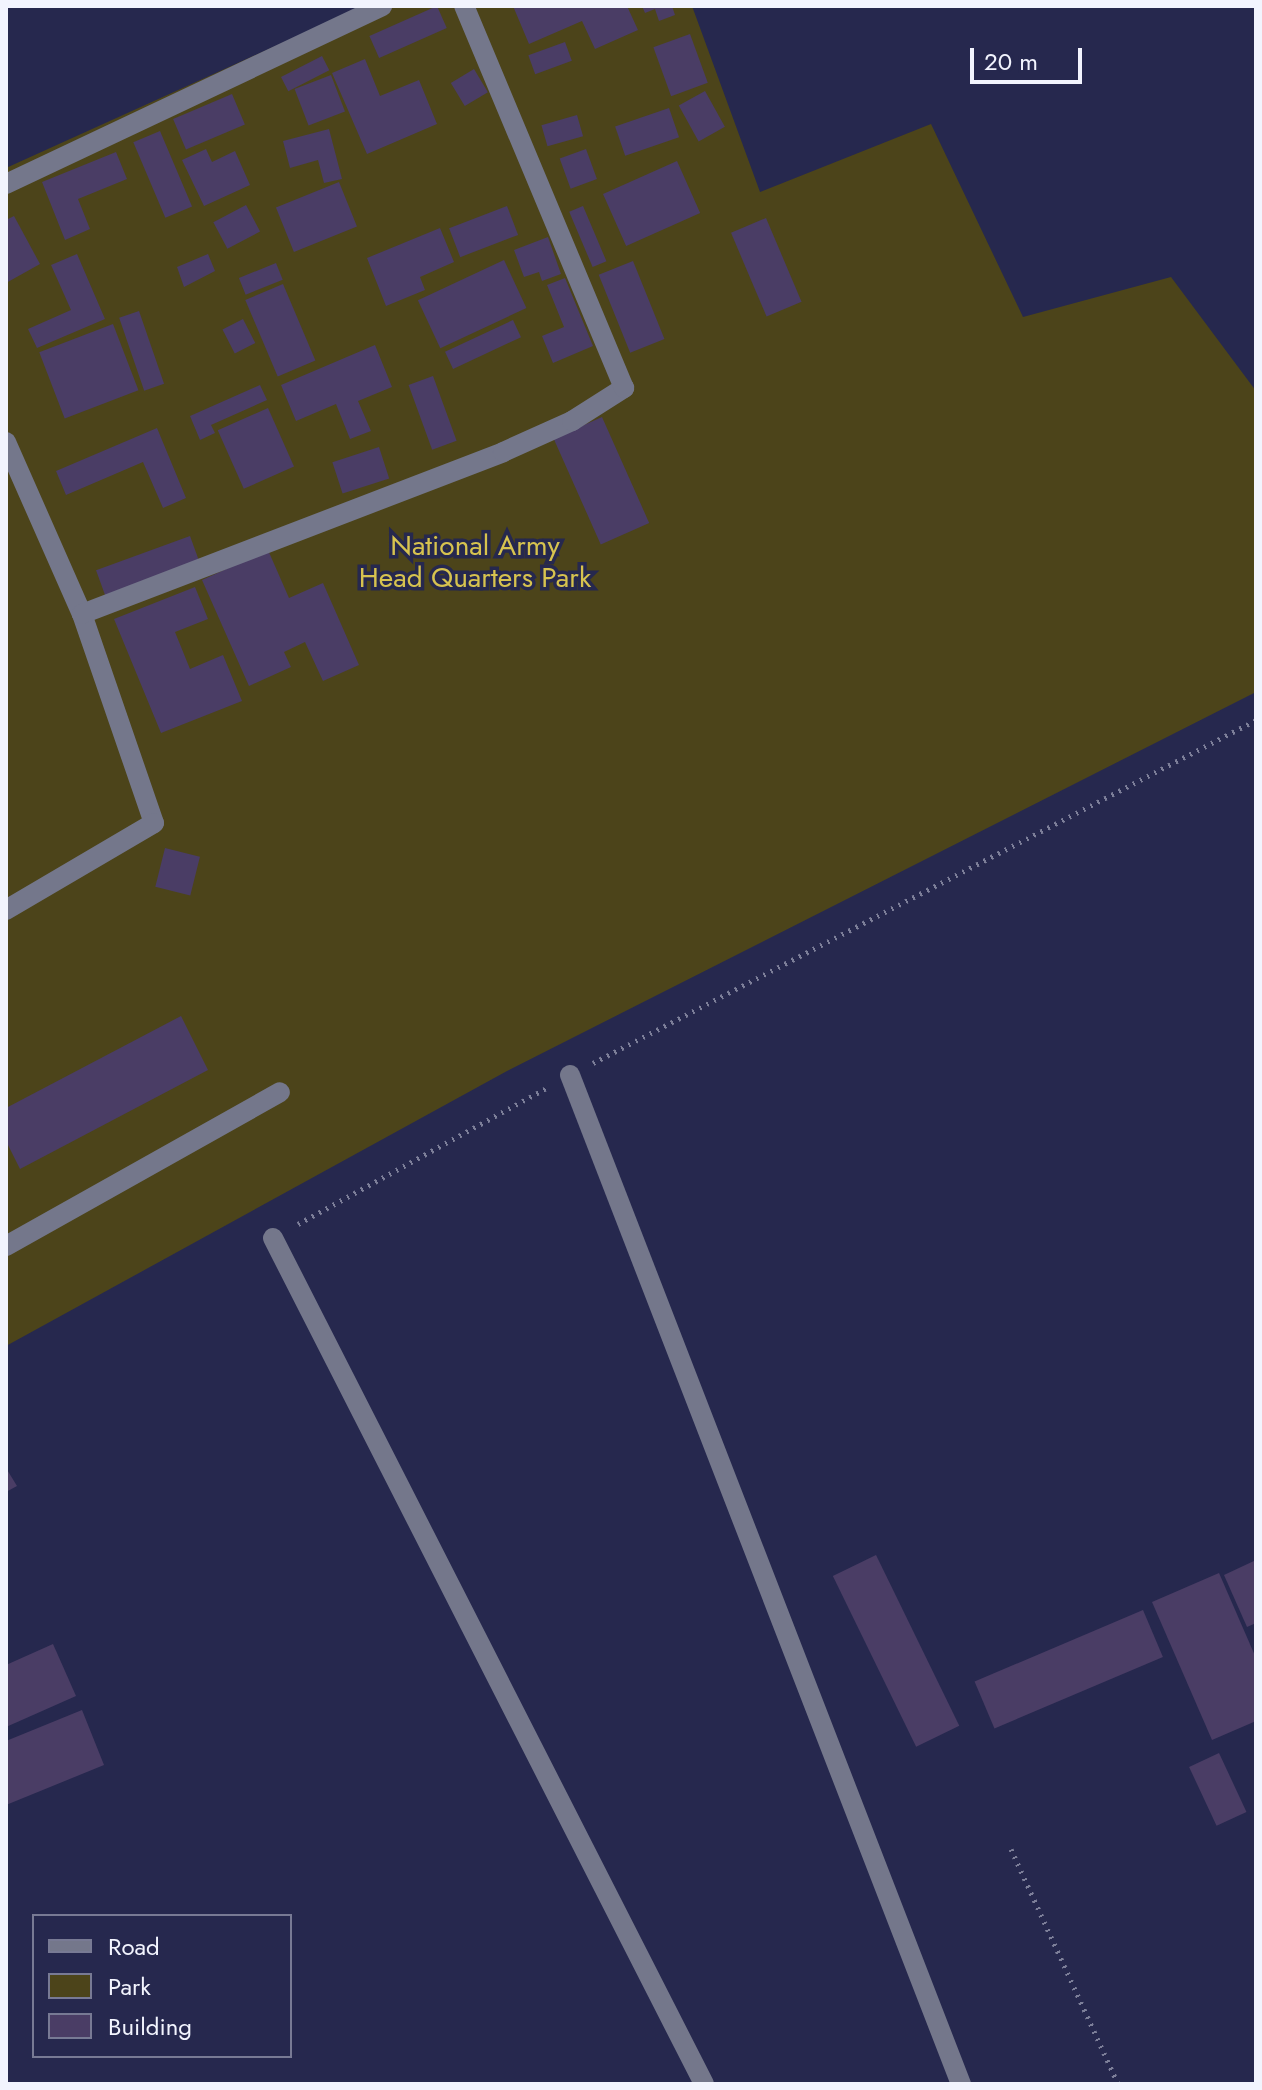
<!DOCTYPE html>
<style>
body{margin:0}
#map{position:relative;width:1262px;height:2090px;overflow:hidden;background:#26284e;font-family:Jost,sans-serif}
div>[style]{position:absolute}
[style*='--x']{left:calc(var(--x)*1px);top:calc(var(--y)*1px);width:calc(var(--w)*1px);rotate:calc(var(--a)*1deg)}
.green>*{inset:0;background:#4c441a}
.building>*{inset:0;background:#4a3d65;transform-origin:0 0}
.path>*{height:5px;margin-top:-2.5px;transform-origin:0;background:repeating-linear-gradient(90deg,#7d7f99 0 2px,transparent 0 8px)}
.minor>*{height:20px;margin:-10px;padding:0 10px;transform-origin:10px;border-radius:10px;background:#74778b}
span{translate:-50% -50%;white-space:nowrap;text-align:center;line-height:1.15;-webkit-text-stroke:7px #26284e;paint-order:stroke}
.park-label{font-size:28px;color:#d7c34f}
.frame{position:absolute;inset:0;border:8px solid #f2f4fe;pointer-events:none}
.legend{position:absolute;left:32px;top:1914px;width:260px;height:144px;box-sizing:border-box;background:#26284e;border:2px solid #787a94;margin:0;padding:10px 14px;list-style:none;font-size:24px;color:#f2f4fe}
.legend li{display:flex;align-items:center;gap:16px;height:40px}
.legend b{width:40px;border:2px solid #787a94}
.scale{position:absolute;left:970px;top:48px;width:112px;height:36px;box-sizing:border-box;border:4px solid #f2f4fe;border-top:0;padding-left:10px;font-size:24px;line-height:28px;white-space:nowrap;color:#f2f4fe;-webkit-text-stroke:6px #26284e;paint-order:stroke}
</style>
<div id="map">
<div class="green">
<div style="clip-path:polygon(364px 6px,692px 6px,760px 192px,931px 124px,1023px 317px,1171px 277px,1256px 391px,1256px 692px,507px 1071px,6px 1346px,6px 168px)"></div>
</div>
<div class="building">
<div style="left:437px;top:6px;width:24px;height:74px;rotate:66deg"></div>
<div style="clip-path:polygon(513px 6px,627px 6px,638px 30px,595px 49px,582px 21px,529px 44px)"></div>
<div style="clip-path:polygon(642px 6px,672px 6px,675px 15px,659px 21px,655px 9px,645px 13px)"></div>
<div style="left:690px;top:34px;width:52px;height:39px;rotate:70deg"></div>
<div style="left:565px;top:42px;width:20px;height:39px;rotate:70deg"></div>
<div style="left:322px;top:56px;width:16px;height:46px;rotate:63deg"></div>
<div style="clip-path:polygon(365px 59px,380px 96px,419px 80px,437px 124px,367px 154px,332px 73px)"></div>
<div style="left:474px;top:69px;width:27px;height:27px;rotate:59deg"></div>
<div style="left:331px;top:75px;width:39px;height:39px;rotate:69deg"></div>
<div style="left:705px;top:91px;width:41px;height:30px;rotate:61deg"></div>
<div style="left:232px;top:94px;width:33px;height:64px;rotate:67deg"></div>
<div style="left:669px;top:108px;width:31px;height:57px;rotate:71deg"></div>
<div style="left:577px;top:115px;width:22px;height:37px;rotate:74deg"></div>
<div style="clip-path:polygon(329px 129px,342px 179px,324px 183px,318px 160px,290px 168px,283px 141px)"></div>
<div style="left:160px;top:131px;width:82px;height:29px;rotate:67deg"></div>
<div style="clip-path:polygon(206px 149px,212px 162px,235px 151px,250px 185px,204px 206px,182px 160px)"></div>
<div style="left:586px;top:149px;width:32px;height:28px;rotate:70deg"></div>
<div style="clip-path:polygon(116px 152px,127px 179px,78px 199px,90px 229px,65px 240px,42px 182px)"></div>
<div style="left:677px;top:161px;width:57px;height:81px;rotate:66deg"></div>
<div style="left:339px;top:182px;width:48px;height:68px;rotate:68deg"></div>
<div style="left:246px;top:205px;width:30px;height:37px;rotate:62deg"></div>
<div style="left:507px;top:206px;width:31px;height:62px;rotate:69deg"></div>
<div style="left:583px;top:206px;width:60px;height:15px;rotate:67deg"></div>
<div style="clip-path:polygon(14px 216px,40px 264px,6px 283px,6px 220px)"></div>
<div style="left:766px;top:218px;width:91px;height:38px;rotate:67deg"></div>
<div style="clip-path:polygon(440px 228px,454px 262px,420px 277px,425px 290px,386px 306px,367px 258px)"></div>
<div style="clip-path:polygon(548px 237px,561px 274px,542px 281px,539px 272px,524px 277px,514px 250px)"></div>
<div style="clip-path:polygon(77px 254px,105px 319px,37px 348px,28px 329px,71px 310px,51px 265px)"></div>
<div style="clip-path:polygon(208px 254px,215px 271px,184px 287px,177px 267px)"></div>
<div style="left:504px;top:260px;width:53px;height:95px;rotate:65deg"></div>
<div style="left:633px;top:261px;width:84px;height:37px;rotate:68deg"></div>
<div style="left:276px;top:263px;width:18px;height:40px;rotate:68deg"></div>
<div style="clip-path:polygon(565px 278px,593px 346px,553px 363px,542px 336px,564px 327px,547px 285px)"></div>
<div style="left:283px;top:284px;width:83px;height:41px;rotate:67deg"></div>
<div style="left:139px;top:311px;width:77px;height:21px;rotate:71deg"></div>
<div style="left:243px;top:319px;width:27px;height:23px;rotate:63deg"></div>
<div style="left:513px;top:320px;width:19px;height:75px;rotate:65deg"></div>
<div style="left:113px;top:324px;width:71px;height:79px;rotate:69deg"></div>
<div style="clip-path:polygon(375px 345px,392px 387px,358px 401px,371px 431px,350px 439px,336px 404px,296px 421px,281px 385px)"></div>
<div style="left:433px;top:376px;width:69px;height:26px;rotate:70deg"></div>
<div style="clip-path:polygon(260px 385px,267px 400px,211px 425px,215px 433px,200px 440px,190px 416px)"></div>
<div style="left:268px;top:408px;width:64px;height:55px;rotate:66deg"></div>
<div style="left:602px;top:417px;width:116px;height:53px;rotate:66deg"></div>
<div style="clip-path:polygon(157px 428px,186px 498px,163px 508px,143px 462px,66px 495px,56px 471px)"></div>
<div style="left:379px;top:447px;width:33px;height:49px;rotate:72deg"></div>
<div style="left:190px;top:536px;width:29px;height:100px;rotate:70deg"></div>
<div style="clip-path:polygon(268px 550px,289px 598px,323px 583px,359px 665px,323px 681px,305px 642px,284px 652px,291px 667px,249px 686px,202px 580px)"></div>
<div style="clip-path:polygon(195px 587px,208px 619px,175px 632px,190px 669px,223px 655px,242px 701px,161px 733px,114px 619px)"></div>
<div style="left:165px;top:848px;width:36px;height:40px;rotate:14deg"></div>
<div style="clip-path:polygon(181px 1016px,208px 1070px,20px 1169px,6px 1141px,6px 1108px)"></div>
<div style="clip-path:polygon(6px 1468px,17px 1486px,6px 1492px)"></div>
<div style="left:876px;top:1555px;width:190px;height:48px;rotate:64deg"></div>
<div style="clip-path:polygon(1256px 1560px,1256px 1623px,1247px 1627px,1224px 1575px)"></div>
<div style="clip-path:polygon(1219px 1573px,1256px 1658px,1256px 1721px,1212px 1740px,1152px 1602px)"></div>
<div style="left:1143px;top:1610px;width:51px;height:183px;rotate:67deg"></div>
<div style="clip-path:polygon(53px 1644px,76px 1696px,6px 1727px,6px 1665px)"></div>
<div style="clip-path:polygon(82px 1710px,104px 1765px,6px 1805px,6px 1741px)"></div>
<div style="left:1219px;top:1753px;width:65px;height:33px;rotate:65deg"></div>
</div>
<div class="path">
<div style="--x:593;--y:1063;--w:746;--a:-27.35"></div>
<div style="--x:298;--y:1224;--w:283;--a:-28.7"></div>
<div style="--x:1011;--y:1849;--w:258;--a:65.5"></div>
</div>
<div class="minor">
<div style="--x:6;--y:184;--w:416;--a:-25.3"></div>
<div style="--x:6;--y:442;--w:188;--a:66.2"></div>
<div style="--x:82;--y:614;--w:221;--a:71"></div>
<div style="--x:154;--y:823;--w:172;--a:149.6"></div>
<div style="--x:82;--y:614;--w:451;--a:-21"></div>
<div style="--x:503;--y:452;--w:76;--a:-24.2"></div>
<div style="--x:572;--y:421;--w:62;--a:-32.4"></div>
<div style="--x:624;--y:388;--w:414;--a:-112.7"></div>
<div style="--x:570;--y:1075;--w:1082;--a:68.82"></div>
<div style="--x:273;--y:1238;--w:949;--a:63"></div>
<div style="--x:6;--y:1246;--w:314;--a:-29.3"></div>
</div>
<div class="park-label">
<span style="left:475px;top:562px">National Army<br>Head Quarters Park</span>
</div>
<div class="frame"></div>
<ul class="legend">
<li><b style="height:10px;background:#74778b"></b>Road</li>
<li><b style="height:22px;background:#4c441a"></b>Park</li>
<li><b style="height:22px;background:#4a3d65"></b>Building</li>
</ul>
<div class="scale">20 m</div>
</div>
